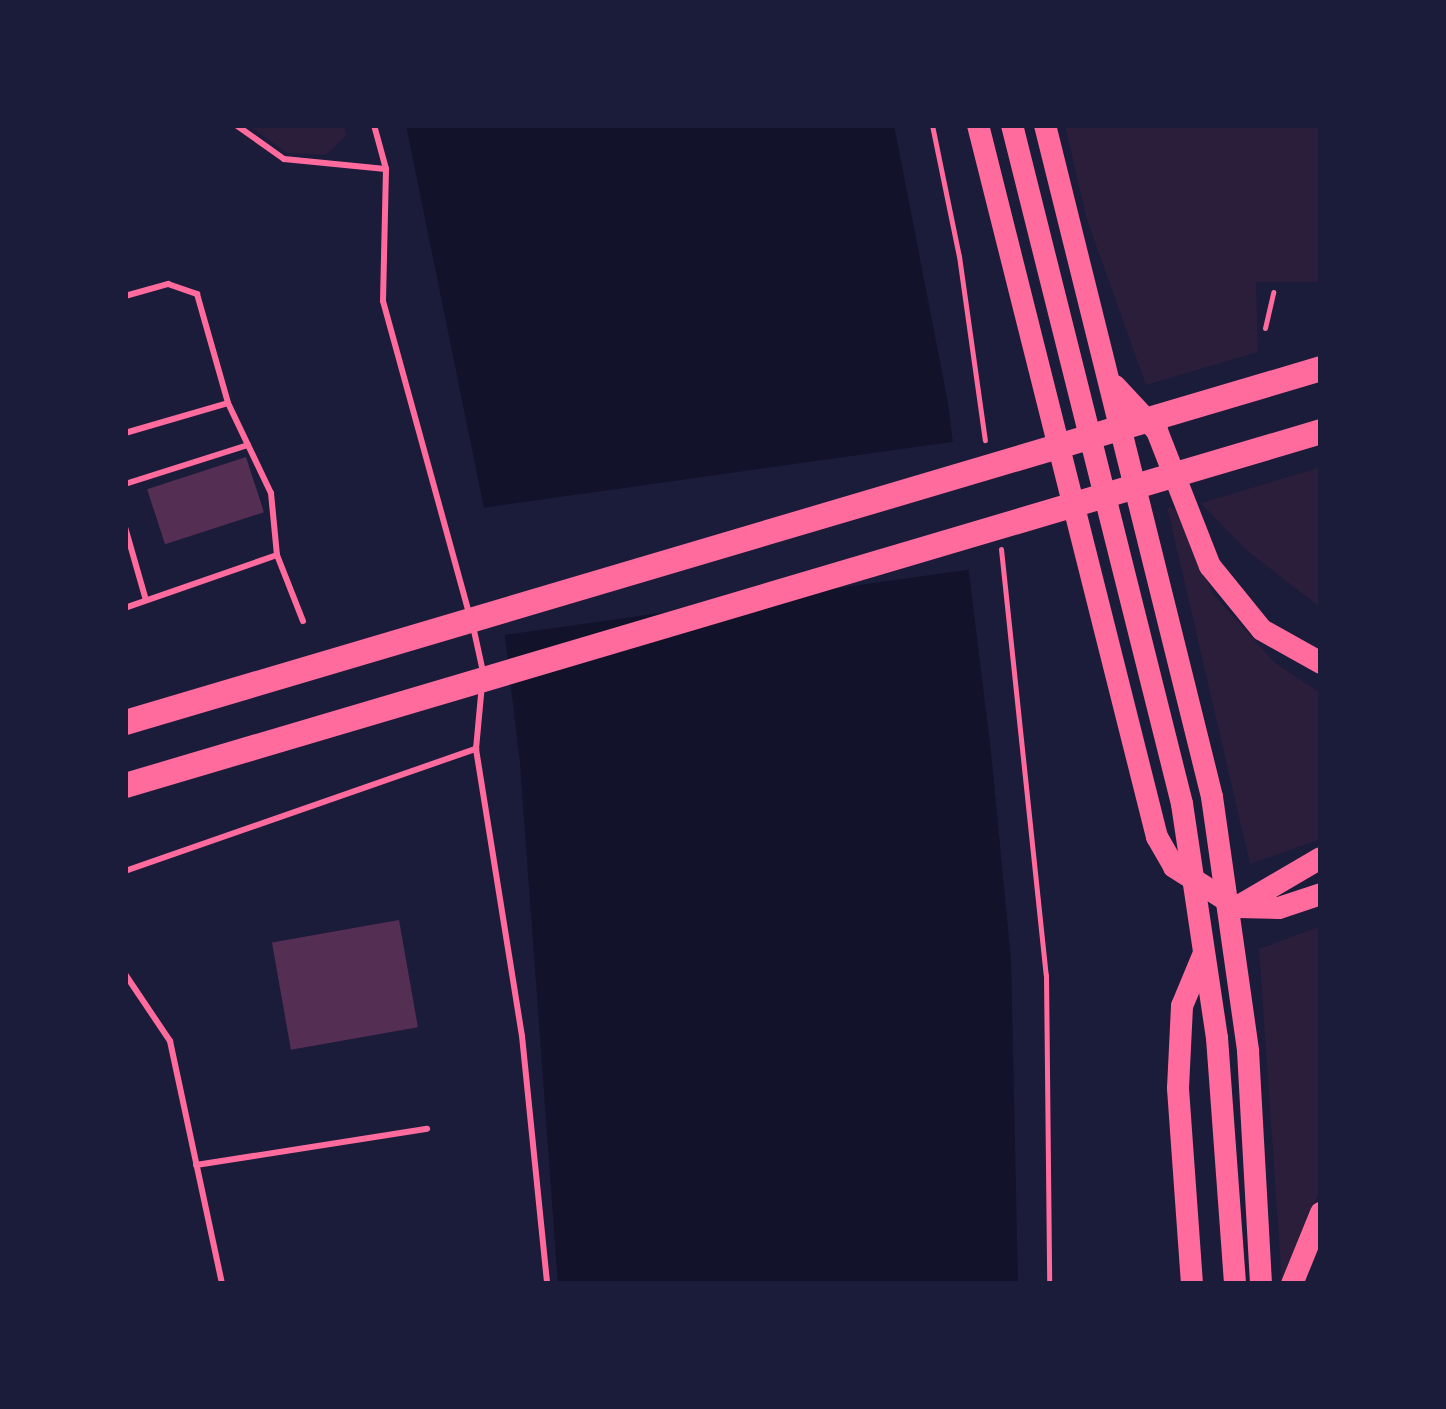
<!DOCTYPE html>
<style>
body{margin:0}
#map{position:relative;width:1446px;height:1409px;overflow:hidden;background:#1b1b3a;font-family:Rubik,sans-serif}
div>[style]{position:absolute}
[style*='--x']{left:calc(var(--x)*1px);top:calc(var(--y)*1px);width:calc(var(--w)*1px);rotate:calc(var(--a)*1deg)}
.green>*{inset:0;background:#2a1e3b}
.water>*{inset:0;background:#12122b}
.pier>*{inset:0;background:#1b1b3a;transform-origin:0 0}
.building>*{inset:0;background:#542f53;transform-origin:0 0}
.path>*{height:5px;margin:-2.5px;padding:0 2.5px;transform-origin:2.5px;border-radius:2.5px;background:#ff6b9d}
.service>*{height:6px;margin:-3px;padding:0 3px;transform-origin:3px;border-radius:3px;background:#ff6b9d}
.primary>*{height:22px;margin:-11px;padding:0 11px;transform-origin:11px;border-radius:11px;background:#ff6b9d}
.motorway>*{height:25px;margin:-12.5px;padding:0 12.5px;transform-origin:12.5px;border-radius:12.5px;background:#ff6b9d}
span{translate:-50% -50%;white-space:nowrap;text-align:center;line-height:1.15;-webkit-text-stroke:9px #1b1b3a;paint-order:stroke}
.frame{position:absolute;inset:0;border:128px solid #1b1b3a;pointer-events:none}
</style>
<div id="map">
<div class="green">
<div style="clip-path:polygon(248px 125px,344px 125px,346px 136px,326px 155px,287px 153px)"></div>
<div style="clip-path:polygon(1065px 125px,1321px 125px,1321px 282px,1256px 282px,1258px 352px,1146px 385px,1086px 217px)"></div>
<div style="clip-path:polygon(1321px 467px,1321px 608px,1246px 550px,1201px 503px)"></div>
<div style="clip-path:polygon(1167px 507px,1175px 509px,1213px 594px,1275px 663px,1321px 693px,1321px 839px,1250px 864px)"></div>
<div style="clip-path:polygon(1321px 926px,1321px 1187px,1282px 1284px,1259px 949px)"></div>
</div>
<div class="water">
<div style="clip-path:polygon(406px 125px,894px 125px,948px 403px,991px 752px,1011px 960px,1018px 1284px,558px 1284px,520px 763px,498px 577px)"></div>
</div>
<div class="pier">
<div style="left:958px;top:441px;width:129px;height:485px;rotate:82deg"></div>
</div>
<div class="building">
<div style="left:246px;top:457px;width:58px;height:104px;rotate:72deg"></div>
<div style="left:399px;top:920px;width:109px;height:129px;rotate:80deg"></div>
</div>
<div class="path">
<div style="--x:932;--y:125;--w:134;--a:78.4"></div>
<div style="--x:959;--y:256;--w:186;--a:82"></div>
<div style="--x:1265;--y:328;--w:37;--a:-77"></div>
<div style="--x:1001;--y:549;--w:428;--a:84"></div>
<div style="--x:1046;--y:975;--w:309;--a:89.4"></div>
</div>
<div class="service">
<div style="--x:236;--y:125;--w:59;--a:35.3"></div>
<div style="--x:284;--y:159;--w:102;--a:5.6"></div>
<div style="--x:386;--y:169;--w:132;--a:91.3"></div>
<div style="--x:383;--y:301;--w:325;--a:74.6"></div>
<div style="--x:374;--y:125;--w:46;--a:74.7"></div>
<div style="--x:125;--y:296;--w:45;--a:-15.6"></div>
<div style="--x:168;--y:284;--w:31;--a:19"></div>
<div style="--x:197;--y:294;--w:113;--a:74.1"></div>
<div style="--x:228;--y:403;--w:100;--a:64.5"></div>
<div style="--x:271;--y:493;--w:62;--a:84.5"></div>
<div style="--x:277;--y:555;--w:161;--a:160.8"></div>
<div style="--x:125;--y:433;--w:107;--a:-16.2"></div>
<div style="--x:125;--y:484;--w:129;--a:-17.6"></div>
<div style="--x:125;--y:527;--w:76;--a:74"></div>
<div style="--x:277;--y:555;--w:71;--a:68.5"></div>
<div style="--x:473;--y:626;--w:47;--a:77.7"></div>
<div style="--x:476;--y:749;--w:291;--a:80.9"></div>
<div style="--x:522;--y:1036;--w:249;--a:84.2"></div>
<div style="--x:125;--y:871;--w:372;--a:-19.2"></div>
<div style="--x:476;--y:749;--w:65;--a:-84.7"></div>
<div style="--x:125;--y:974;--w:81;--a:56.1"></div>
<div style="--x:170;--y:1041;--w:249;--a:77.9"></div>
<div style="--x:196;--y:1165;--w:234;--a:-8.9"></div>
</div>
<div class="primary">
<div style="--x:978;--y:125;--w:734;--a:75.89"></div>
<div style="--x:1157;--y:837;--w:34;--a:60"></div>
<div style="--x:1174;--y:867;--w:75;--a:32.4"></div>
<div style="--x:1237;--y:907;--w:42;--a:1.4"></div>
<div style="--x:1279;--y:908;--w:44;--a:-18.4"></div>
<div style="--x:1012;--y:125;--w:700;--a:75.94"></div>
<div style="--x:1182;--y:804;--w:237;--a:81.5"></div>
<div style="--x:1217;--y:1038;--w:247;--a:85.8"></div>
<div style="--x:1045;--y:125;--w:692;--a:76.04"></div>
<div style="--x:1212;--y:797;--w:257;--a:81.9"></div>
<div style="--x:1248;--y:1051;--w:233;--a:86.8"></div>
<div style="--x:1115;--y:386;--w:62;--a:47"></div>
<div style="--x:1157;--y:431;--w:145;--a:68.6"></div>
<div style="--x:1210;--y:566;--w:82;--a:50.9"></div>
<div style="--x:1262;--y:630;--w:68;--a:29.2"></div>
<div style="--x:1237;--y:907;--w:97;--a:-30.3"></div>
<div style="--x:1192;--y:1284;--w:196;--a:-94.1"></div>
<div style="--x:1178;--y:1088;--w:82;--a:-87.2"></div>
<div style="--x:1182;--y:1006;--w:57;--a:-67.5"></div>
<div style="--x:1292;--y:1284;--w:77;--a:-67.8"></div>
</div>
<div class="motorway">
<div style="--x:125;--y:722;--w:1247;--a:-16.49"></div>
<div style="--x:125;--y:785;--w:1247;--a:-16.49"></div>
</div>
<div class="frame"></div>
</div>
